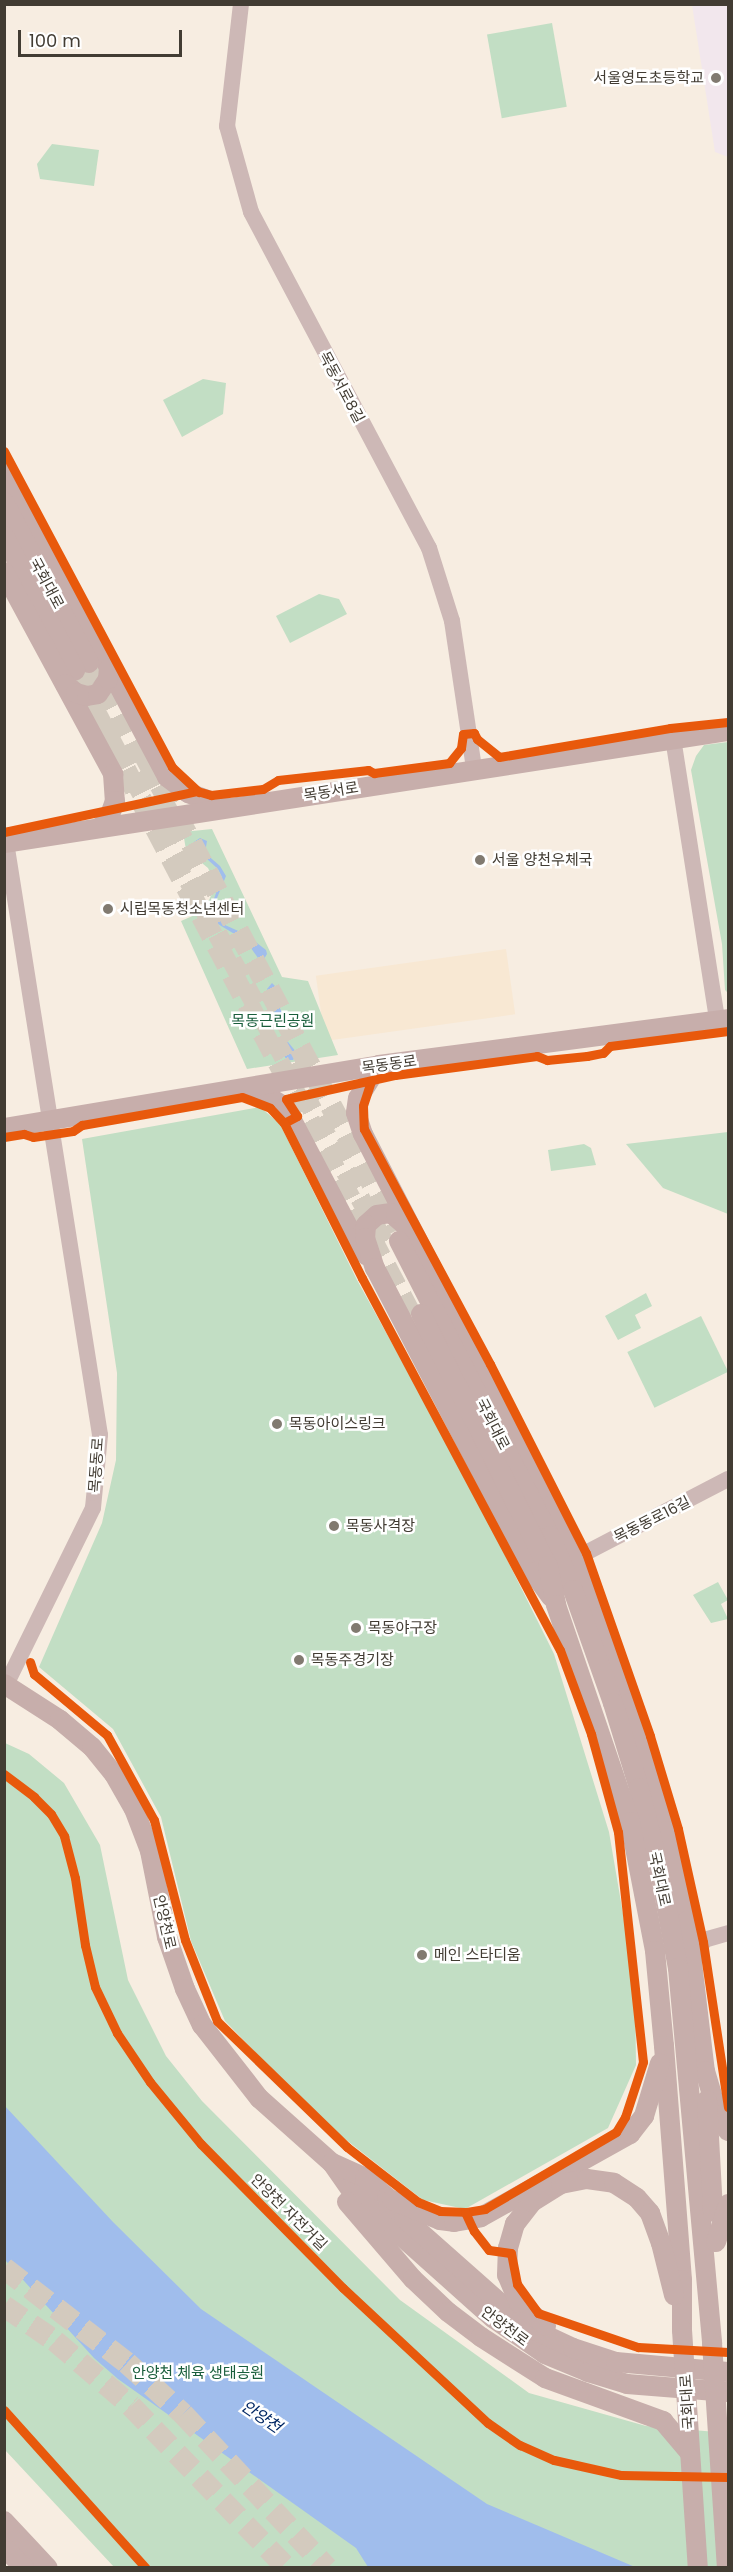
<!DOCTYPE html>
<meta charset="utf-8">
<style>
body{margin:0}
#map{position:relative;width:733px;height:2572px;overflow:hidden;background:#f7ede1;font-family:Poppins,"Noto Sans KR",sans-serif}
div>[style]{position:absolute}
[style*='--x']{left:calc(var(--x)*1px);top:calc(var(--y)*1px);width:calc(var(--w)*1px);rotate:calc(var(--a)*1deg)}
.built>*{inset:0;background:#f8e8d3;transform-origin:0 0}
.education>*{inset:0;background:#f2e7ed}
.green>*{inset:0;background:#c2dec4;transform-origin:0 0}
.water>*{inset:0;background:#a0bdec}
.major-tunnel>*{height:20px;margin-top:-10px;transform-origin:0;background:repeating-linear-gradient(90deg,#d3cabe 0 20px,transparent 0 30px)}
.highway-tunnel>*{height:22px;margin-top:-11px;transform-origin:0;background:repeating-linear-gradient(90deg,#d3cabe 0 22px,transparent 0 33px)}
.minor>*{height:16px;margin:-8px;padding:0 8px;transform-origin:8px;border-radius:8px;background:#cdb8b6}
.major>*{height:20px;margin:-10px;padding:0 10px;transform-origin:10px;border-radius:10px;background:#c7aeab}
.major-bridge>*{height:20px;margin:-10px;padding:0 10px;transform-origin:10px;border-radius:10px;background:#c7aeab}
.cycleway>*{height:9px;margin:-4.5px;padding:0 4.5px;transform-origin:4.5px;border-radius:4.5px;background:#e8590c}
.dots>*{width:16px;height:16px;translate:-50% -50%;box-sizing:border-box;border:3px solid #fff;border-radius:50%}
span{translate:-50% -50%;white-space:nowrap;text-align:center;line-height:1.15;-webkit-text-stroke:5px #fff;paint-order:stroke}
.poi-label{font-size:15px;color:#423c33}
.right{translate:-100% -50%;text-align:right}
.left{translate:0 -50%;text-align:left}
.street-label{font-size:15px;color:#423c33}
.park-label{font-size:15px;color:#195e3c}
.water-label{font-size:16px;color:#002764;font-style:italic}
.frame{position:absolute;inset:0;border:6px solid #423c33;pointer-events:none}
.scale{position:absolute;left:18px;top:30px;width:164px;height:27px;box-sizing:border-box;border:3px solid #423c33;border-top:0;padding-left:8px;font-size:18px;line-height:21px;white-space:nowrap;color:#423c33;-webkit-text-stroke:4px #fff;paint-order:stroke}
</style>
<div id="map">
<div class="built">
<div style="left:506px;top:949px;width:66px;height:192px;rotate:82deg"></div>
</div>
<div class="education">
<div style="clip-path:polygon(692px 5px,728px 5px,728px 157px,715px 152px)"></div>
</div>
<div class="green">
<div style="left:552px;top:23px;width:85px;height:66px;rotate:80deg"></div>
<div style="clip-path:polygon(52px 144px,99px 150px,94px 186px,40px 179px,37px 164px)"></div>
<div style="clip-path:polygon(203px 379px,226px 383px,223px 414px,182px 437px,163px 400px)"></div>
<div style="clip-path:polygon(319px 594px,339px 599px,347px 614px,290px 643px,276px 616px)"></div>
<div style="clip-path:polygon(728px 742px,728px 993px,725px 990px,722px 944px,691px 770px,696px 756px,704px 745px)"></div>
<div style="clip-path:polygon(212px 829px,282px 977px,308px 981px,338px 1055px,247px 1069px,181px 921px,204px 911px,216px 885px,208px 868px,186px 850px,183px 832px)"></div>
<div style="clip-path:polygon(260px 1107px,280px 1124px,357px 1280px,467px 1479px,554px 1654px,609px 1832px,635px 1984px,636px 2065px,608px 2128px,465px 2209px,423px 2200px,322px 2121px,225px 2021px,191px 1941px,161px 1817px,113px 1729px,39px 1667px,102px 1523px,116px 1460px,117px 1373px,82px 1139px)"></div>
<div style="clip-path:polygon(728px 1132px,728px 1214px,663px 1188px,626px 1144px)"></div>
<div style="clip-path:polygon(584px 1144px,591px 1148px,596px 1165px,551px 1171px,548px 1150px)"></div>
<div style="clip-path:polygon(646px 1293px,652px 1306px,635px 1315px,641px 1328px,618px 1340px,605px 1316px)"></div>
<div style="left:701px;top:1316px;width:62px;height:82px;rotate:64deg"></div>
<div style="clip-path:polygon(718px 1582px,728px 1600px,721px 1604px,728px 1619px,711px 1623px,693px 1595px)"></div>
<div style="clip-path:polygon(5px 1743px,29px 1754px,64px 1783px,100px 1845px,128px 1980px,166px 2056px,202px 2101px,400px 2300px,529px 2393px,646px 2426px,728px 2433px,728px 2567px,114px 2567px,5px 2450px)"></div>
</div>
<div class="water">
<div style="clip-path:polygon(200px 838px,207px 841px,205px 853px,220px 866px,226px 876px,215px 903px,216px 915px,225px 925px,245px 934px,266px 950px,267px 954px,264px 959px,258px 958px,246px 941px,213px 921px,212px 904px,222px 877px,218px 869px,195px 848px,194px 842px)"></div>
<div style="clip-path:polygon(272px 983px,276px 987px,278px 1005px,283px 1014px,288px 1042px,297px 1053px,293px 1060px,287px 1060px,282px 1053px,286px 1042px,274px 1015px,276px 1001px,267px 989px)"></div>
<div style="clip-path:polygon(4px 2105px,113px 2222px,201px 2309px,487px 2504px,635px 2567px,368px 2567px,356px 2548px,118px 2379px,94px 2358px,5px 2260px)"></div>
</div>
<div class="major-tunnel">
<div style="--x:89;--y:663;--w:267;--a:61.8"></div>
<div style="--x:75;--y:670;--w:657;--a:61.64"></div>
</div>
<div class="highway-tunnel">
<div style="--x:64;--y:653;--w:780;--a:62.35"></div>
<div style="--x:145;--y:756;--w:537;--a:62"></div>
<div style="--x:4;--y:2268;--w:155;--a:37.7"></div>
<div style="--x:127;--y:2363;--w:76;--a:42.3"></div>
<div style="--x:183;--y:2414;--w:211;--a:46.9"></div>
<div style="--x:4;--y:2306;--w:62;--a:34.5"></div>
<div style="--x:55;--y:2341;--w:100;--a:40.5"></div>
<div style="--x:131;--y:2406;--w:225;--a:46.1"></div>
</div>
<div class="minor">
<div style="--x:241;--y:4;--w:123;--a:96.5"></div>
<div style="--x:227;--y:126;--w:89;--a:74.4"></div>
<div style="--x:251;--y:212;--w:380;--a:62.1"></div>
<div style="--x:429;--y:548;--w:77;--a:72.5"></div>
<div style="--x:452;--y:621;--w:149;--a:81.5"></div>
<div style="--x:673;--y:738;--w:285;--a:81.1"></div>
<div style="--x:6;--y:842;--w:600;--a:80.99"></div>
<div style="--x:100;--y:1435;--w:73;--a:95.5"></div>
<div style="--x:93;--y:1508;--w:197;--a:116.2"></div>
<div style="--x:576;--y:1558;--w:171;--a:-27.5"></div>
<div style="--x:693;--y:1962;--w:25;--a:-63"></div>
<div style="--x:704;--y:1940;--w:25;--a:-16"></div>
</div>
<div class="major">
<div style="--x:4;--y:470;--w:348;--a:62"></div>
<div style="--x:167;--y:777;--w:26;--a:37"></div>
<div style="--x:188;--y:793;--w:38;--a:20"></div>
<div style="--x:4;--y:502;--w:182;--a:62.2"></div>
<div style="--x:4;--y:536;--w:152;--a:62.1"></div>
<div style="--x:4;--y:572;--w:230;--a:61.6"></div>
<div style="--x:113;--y:774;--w:27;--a:86"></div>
<div style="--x:115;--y:801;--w:20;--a:110"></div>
<div style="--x:108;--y:820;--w:12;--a:138"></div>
<div style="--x:65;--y:684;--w:14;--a:39"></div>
<div style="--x:76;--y:693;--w:11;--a:15"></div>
<div style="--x:87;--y:696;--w:11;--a:-10"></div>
<div style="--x:98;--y:694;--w:18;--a:-56"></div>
<div style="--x:108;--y:679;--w:11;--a:-85"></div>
<div style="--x:4;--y:843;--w:733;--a:-8.79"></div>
<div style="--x:379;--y:1065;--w:39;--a:122"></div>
<div style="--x:358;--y:1098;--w:15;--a:98"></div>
<div style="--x:356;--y:1113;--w:22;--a:72"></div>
<div style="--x:363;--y:1134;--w:416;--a:62.8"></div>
<div style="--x:553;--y:1504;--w:122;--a:67.8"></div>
<div style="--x:599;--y:1617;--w:91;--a:70.2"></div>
<div style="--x:630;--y:1703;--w:133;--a:73.9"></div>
<div style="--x:667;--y:1831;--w:92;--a:77.5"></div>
<div style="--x:687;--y:1921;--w:151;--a:83.2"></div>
<div style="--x:705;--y:2071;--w:46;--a:73.5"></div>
<div style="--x:718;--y:2115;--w:19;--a:58"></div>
<div style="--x:246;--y:1090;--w:24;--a:17"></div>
<div style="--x:269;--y:1097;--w:19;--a:32"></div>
<div style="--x:285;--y:1107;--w:148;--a:62.2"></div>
<div style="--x:354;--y:1238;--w:22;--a:54"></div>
<div style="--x:4;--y:1128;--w:380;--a:-9.5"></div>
<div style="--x:379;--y:1065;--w:352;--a:-7.5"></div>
<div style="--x:407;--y:1227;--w:21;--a:-139"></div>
<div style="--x:391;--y:1213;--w:14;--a:172"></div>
<div style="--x:377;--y:1215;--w:15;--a:138"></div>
<div style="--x:366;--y:1225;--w:13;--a:94"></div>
<div style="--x:365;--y:1238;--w:32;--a:72"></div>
<div style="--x:375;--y:1268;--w:343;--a:62.5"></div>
<div style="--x:533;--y:1572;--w:31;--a:54"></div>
<div style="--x:399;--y:1241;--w:331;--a:62.9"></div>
<div style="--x:550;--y:1536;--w:59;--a:66.9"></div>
<div style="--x:573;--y:1590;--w:120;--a:70.5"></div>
<div style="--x:613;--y:1703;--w:89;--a:73"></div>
<div style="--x:639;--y:1788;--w:87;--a:76"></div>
<div style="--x:660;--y:1872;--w:98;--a:79.4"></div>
<div style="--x:678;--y:1968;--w:377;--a:84.8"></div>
<div style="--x:421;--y:1314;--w:282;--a:63.3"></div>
<div style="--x:548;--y:1566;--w:40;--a:78"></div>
<div style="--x:556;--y:1605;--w:229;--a:71.2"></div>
<div style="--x:630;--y:1822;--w:131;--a:79"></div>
<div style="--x:655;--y:1951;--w:95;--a:84.6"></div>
<div style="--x:664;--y:2046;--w:235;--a:85.6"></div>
<div style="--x:682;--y:2280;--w:50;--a:90"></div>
<div style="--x:4;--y:1684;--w:67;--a:32.7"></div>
<div style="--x:60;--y:1720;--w:42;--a:40.2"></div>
<div style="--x:92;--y:1747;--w:35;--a:51"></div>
<div style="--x:114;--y:1774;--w:40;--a:60.3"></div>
<div style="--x:134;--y:1809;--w:45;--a:69.1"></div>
<div style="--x:150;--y:1851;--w:88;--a:78.8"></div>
<div style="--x:167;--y:1937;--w:55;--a:70.9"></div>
<div style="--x:185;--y:1989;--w:40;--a:65"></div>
<div style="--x:202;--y:2025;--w:93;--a:52"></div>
<div style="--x:259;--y:2098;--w:98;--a:41.7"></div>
<div style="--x:332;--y:2163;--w:35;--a:55"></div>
<div style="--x:352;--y:2192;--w:189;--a:41.8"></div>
<div style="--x:493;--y:2318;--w:63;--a:34.7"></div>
<div style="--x:545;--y:2354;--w:47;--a:22.7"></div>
<div style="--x:588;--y:2372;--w:41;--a:17.1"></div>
<div style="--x:627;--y:2384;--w:101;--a:4.5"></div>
<div style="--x:707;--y:2100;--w:112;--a:86.9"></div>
<div style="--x:332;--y:2163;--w:36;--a:24"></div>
<div style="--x:365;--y:2178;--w:29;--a:41"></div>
<div style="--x:387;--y:2197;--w:27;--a:51"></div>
<div style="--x:404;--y:2218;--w:163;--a:41.5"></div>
<div style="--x:526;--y:2326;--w:52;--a:25.1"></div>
<div style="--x:573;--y:2348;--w:45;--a:18"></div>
<div style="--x:616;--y:2362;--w:112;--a:5.1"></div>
<div style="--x:392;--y:2200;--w:52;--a:22.6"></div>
<div style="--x:440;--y:2220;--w:14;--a:8"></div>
<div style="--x:454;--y:2222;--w:27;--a:-10"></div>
<div style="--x:481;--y:2217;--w:171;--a:-29.1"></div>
<div style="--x:630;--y:2134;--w:23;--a:-52"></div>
<div style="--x:644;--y:2116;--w:55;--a:-73.2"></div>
<div style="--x:347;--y:2202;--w:101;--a:49.4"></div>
<div style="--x:413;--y:2279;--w:48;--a:43.3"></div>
<div style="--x:448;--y:2312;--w:41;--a:37.1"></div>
<div style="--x:481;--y:2337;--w:76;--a:32.6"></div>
<div style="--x:545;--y:2378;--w:126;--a:20"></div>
<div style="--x:663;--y:2421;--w:42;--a:49.8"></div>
<div style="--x:716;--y:2242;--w:40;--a:-72"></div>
<div style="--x:546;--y:2326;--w:35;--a:-140"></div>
<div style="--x:519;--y:2303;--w:30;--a:-113"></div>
<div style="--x:507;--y:2275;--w:27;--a:-88"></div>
<div style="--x:508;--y:2248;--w:25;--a:-74"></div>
<div style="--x:515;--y:2224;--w:28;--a:-52"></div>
<div style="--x:532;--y:2202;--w:34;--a:-32"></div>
<div style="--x:561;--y:2184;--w:26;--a:-11"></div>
<div style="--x:587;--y:2179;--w:27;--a:8"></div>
<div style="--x:614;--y:2183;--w:27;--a:33"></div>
<div style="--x:637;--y:2198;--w:20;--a:49"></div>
<div style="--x:650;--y:2213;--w:32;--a:70"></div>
<div style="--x:661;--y:2243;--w:54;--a:76"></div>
<div style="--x:4;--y:2521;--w:64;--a:46.9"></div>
<div style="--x:4;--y:2547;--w:29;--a:46"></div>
</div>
<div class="major-bridge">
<div style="--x:682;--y:2330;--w:239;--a:86.2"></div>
<div style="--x:712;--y:2343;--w:225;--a:86.2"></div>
</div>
<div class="cycleway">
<div style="--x:4;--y:451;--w:358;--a:62"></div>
<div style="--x:172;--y:767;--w:37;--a:43"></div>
<div style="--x:4;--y:832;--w:197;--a:-12"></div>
<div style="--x:197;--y:791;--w:15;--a:16"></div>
<div style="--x:211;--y:795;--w:52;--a:-6.6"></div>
<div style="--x:263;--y:789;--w:17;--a:-31"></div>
<div style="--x:278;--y:780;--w:91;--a:-6.3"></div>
<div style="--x:368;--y:770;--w:7;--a:27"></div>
<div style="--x:374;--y:773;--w:76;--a:-7.6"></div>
<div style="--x:449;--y:763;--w:19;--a:-51"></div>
<div style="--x:461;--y:748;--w:14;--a:-82"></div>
<div style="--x:463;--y:734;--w:11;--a:-5"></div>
<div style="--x:474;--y:733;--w:7;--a:63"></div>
<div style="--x:477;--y:739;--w:28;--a:39"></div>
<div style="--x:499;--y:757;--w:173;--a:-9.6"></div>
<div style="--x:670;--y:728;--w:58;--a:-5.9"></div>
<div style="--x:371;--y:1081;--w:26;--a:108"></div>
<div style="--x:363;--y:1106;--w:23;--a:88"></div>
<div style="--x:364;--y:1129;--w:267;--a:61.8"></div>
<div style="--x:490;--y:1364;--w:212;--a:63.1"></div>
<div style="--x:586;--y:1553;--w:194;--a:70.7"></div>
<div style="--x:650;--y:1736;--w:97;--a:73.2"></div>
<div style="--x:678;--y:1829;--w:116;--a:77.5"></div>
<div style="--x:703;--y:1942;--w:167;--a:81.4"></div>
<div style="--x:284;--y:1123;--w:15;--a:-28"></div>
<div style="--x:297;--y:1116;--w:20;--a:-123"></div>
<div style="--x:286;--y:1099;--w:112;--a:-12.4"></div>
<div style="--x:395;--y:1075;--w:143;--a:-7.6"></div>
<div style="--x:537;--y:1056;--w:11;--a:22"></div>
<div style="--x:547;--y:1060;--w:40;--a:-5.7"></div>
<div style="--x:587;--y:1056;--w:16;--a:-11"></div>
<div style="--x:603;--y:1053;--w:10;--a:-45"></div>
<div style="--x:610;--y:1046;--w:119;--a:-7.2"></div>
<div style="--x:4;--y:1137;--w:20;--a:-9"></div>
<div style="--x:24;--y:1134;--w:9;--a:18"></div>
<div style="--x:33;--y:1137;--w:40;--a:-8.5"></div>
<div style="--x:73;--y:1131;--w:11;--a:-34"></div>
<div style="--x:82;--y:1125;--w:162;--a:-9.9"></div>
<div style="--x:242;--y:1097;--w:30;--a:21"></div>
<div style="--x:270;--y:1108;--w:21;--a:47"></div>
<div style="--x:284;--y:1123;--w:174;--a:63.3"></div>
<div style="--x:362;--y:1278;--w:421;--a:62"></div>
<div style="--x:560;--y:1650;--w:90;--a:69.7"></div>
<div style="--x:591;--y:1734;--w:102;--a:74.6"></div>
<div style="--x:618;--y:1832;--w:231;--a:83.8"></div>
<div style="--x:643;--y:2062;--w:58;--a:108.1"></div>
<div style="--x:625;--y:2117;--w:17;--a:121"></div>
<div style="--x:616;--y:2132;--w:152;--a:149.6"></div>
<div style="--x:485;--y:2209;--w:20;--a:171"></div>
<div style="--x:30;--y:1662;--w:13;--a:72"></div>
<div style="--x:34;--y:1674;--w:95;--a:39.9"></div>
<div style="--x:107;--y:1735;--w:97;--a:61.1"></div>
<div style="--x:154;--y:1820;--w:124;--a:75.5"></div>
<div style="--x:185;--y:1940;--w:87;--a:68.4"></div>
<div style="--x:217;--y:2021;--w:181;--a:44.1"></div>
<div style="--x:347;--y:2147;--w:90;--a:37.8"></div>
<div style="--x:418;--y:2202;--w:24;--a:22"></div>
<div style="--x:440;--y:2211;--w:25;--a:2"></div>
<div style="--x:465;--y:2212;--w:21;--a:65"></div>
<div style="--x:474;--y:2231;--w:24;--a:52"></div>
<div style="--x:489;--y:2250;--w:22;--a:8"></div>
<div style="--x:511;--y:2253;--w:32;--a:79"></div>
<div style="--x:517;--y:2284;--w:36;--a:54"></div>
<div style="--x:538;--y:2313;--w:106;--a:18.8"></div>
<div style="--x:638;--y:2347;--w:90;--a:3.2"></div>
<div style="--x:4;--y:1774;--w:38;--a:37"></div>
<div style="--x:34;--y:1797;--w:24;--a:45"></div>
<div style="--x:51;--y:1814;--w:26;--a:59"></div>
<div style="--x:64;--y:1836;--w:43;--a:75.3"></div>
<div style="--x:75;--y:1878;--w:68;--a:81.5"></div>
<div style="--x:85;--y:1945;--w:43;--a:76.6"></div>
<div style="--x:95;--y:1987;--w:51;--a:64.4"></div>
<div style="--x:117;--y:2033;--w:59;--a:56"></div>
<div style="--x:150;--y:2082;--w:80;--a:50.6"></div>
<div style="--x:201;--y:2144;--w:202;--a:45.4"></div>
<div style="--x:343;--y:2288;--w:198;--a:43"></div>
<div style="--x:488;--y:2423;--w:39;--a:35"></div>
<div style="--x:520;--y:2445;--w:37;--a:24"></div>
<div style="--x:554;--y:2460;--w:69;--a:12.6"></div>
<div style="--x:621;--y:2475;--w:107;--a:1.1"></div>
<div style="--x:4;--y:2410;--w:212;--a:48.1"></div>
</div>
<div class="dots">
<div style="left:716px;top:78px;background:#817a70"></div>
<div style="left:480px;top:860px;background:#817a70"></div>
<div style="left:108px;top:909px;background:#817a70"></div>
<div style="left:277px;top:1424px;background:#817a70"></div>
<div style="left:334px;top:1526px;background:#817a70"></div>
<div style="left:356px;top:1628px;background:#817a70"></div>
<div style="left:299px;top:1660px;background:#817a70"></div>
<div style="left:422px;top:1955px;background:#817a70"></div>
</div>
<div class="poi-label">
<span class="right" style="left:704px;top:78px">서울영도초등학교</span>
<span class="left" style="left:492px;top:860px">서울 양천우체국</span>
<span class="left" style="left:120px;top:909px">시립목동청소년센터</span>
<span class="left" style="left:289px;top:1424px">목동아이스링크</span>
<span class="left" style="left:346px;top:1526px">목동사격장</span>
<span class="left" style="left:368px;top:1628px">목동야구장</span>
<span class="left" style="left:311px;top:1660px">목동주경기장</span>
<span class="left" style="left:434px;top:1955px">메인 스타디움</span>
</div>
<div class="street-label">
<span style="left:342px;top:387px;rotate:62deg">목동서로8길</span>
<span style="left:47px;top:583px;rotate:62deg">국회대로</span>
<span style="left:331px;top:791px;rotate:-9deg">목동서로</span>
<span style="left:389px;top:1064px;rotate:-8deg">목동동로</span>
<span style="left:493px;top:1424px;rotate:63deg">국회대로</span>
<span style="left:96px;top:1465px;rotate:-86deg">목동동로</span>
<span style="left:652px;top:1519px;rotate:-27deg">목동동로16길</span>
<span style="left:660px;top:1879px;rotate:78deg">국회대로</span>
<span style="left:165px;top:1922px;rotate:77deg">안양천로</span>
<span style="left:289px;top:2212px;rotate:45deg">안양천 자전거길</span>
<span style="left:505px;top:2326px;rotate:37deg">안양천로</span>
<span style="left:687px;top:2402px;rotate:-94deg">국회대로</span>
</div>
<div class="park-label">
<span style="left:273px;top:1021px">목동근린공원</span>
<span style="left:198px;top:2373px">안양천 체육 생태공원</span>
</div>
<div class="water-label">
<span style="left:261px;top:2417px;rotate:34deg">안양천</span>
</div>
<div class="frame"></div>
<div class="scale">100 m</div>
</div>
